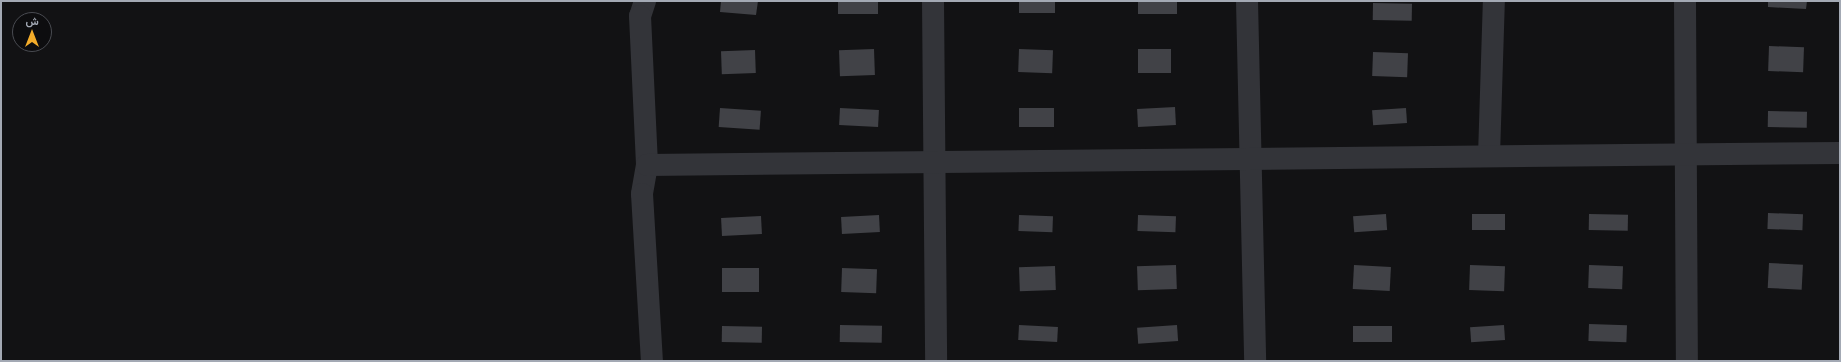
<!DOCTYPE html>
<meta charset="utf-8">
<style>
body{margin:0}
#map{position:relative;width:1841px;height:362px;overflow:hidden;background:#121214;font-family:Arial,Vazirmatn,sans-serif}
div>[style]{position:absolute}
[style*='--x']{left:calc(var(--x)*1px);top:calc(var(--y)*1px);width:calc(var(--w)*1px);rotate:calc(var(--a)*1deg)}
.building>*{inset:0;background:#414247;transform-origin:0 0}
.street>*{height:22px;margin:-11px;padding:0 11px;transform-origin:11px;border-radius:11px;background:#333439}
span{translate:-50% -50%;white-space:nowrap;text-align:center;line-height:1.15;-webkit-text-stroke:3.5px #0d0d0f;paint-order:stroke}
.frame{position:absolute;inset:0;border:2px solid #a3a9b4;pointer-events:none}
.north{position:absolute;left:12px;top:12px;width:40px;height:40px;box-sizing:border-box;background:#0d0d0f;border:1px solid #494b51;border-radius:50%;rotate:0deg;font-size:11px;font-weight:700;line-height:16px;text-align:center;color:#a3a9b4}
.north::after{content:'';display:block;margin:auto;width:14px;height:18px;background:#f3ac2a;clip-path:polygon(50% 0,100% 100%,50% 72%,0 100%)}
</style>
<div id="map">
<div class="building">
<div style="clip-path:polygon(721px 1px,758px 1px,756px 15px,720px 12px)"></div>
<div style="left:838px;top:1px;width:40px;height:13px"></div>
<div style="left:1019px;top:1px;width:36px;height:12px"></div>
<div style="left:1138px;top:1px;width:39px;height:13px"></div>
<div style="clip-path:polygon(1768px 1px,1807px 1px,1806px 9px,1768px 7px)"></div>
<div style="left:1373px;top:3px;width:39px;height:17px;rotate:1deg"></div>
<div style="left:1769px;top:46px;width:35px;height:25px;rotate:2deg"></div>
<div style="left:874px;top:49px;width:26px;height:35px;rotate:88deg"></div>
<div style="left:1019px;top:49px;width:34px;height:23px;rotate:2deg"></div>
<div style="left:1138px;top:49px;width:33px;height:24px"></div>
<div style="left:755px;top:50px;width:23px;height:34px;rotate:88deg"></div>
<div style="left:1373px;top:52px;width:35px;height:24px;rotate:2deg"></div>
<div style="left:1175px;top:107px;width:18px;height:38px;rotate:87deg"></div>
<div style="left:720px;top:108px;width:41px;height:19px;rotate:4deg"></div>
<div style="left:840px;top:108px;width:39px;height:17px;rotate:3deg"></div>
<div style="left:1019px;top:108px;width:35px;height:19px"></div>
<div style="left:1406px;top:108px;width:15px;height:34px;rotate:86deg"></div>
<div style="left:1768px;top:111px;width:39px;height:16px;rotate:1deg"></div>
<div style="left:1768px;top:213px;width:35px;height:16px;rotate:2deg"></div>
<div style="left:1386px;top:214px;width:16px;height:33px;rotate:86deg"></div>
<div style="left:1472px;top:214px;width:33px;height:16px"></div>
<div style="left:1589px;top:214px;width:39px;height:16px;rotate:1deg"></div>
<div style="left:879px;top:215px;width:17px;height:38px;rotate:87deg"></div>
<div style="left:1019px;top:215px;width:34px;height:16px;rotate:2deg"></div>
<div style="left:1138px;top:215px;width:38px;height:16px;rotate:2deg"></div>
<div style="left:761px;top:216px;width:18px;height:40px;rotate:87deg"></div>
<div style="left:1769px;top:263px;width:34px;height:25px;rotate:3deg"></div>
<div style="left:1176px;top:265px;width:24px;height:39px;rotate:88deg"></div>
<div style="left:1354px;top:265px;width:37px;height:24px;rotate:3deg"></div>
<div style="left:1470px;top:265px;width:35px;height:25px;rotate:2deg"></div>
<div style="left:1589px;top:265px;width:34px;height:23px;rotate:2deg"></div>
<div style="left:1055px;top:266px;width:24px;height:36px;rotate:88deg"></div>
<div style="left:759px;top:268px;width:24px;height:37px;rotate:90deg"></div>
<div style="left:842px;top:268px;width:35px;height:24px;rotate:2deg"></div>
<div style="left:1589px;top:324px;width:38px;height:17px;rotate:2deg"></div>
<div style="left:840px;top:325px;width:42px;height:17px;rotate:1deg"></div>
<div style="left:1019px;top:325px;width:39px;height:15px;rotate:3deg"></div>
<div style="left:1177px;top:325px;width:16px;height:40px;rotate:86deg"></div>
<div style="left:1504px;top:325px;width:15px;height:34px;rotate:86deg"></div>
<div style="left:722px;top:326px;width:40px;height:16px;rotate:1deg"></div>
<div style="left:1353px;top:326px;width:39px;height:16px"></div>
</div>
<div class="street">
<div style="--x:645;--y:1;--w:16;--a:108"></div>
<div style="--x:640;--y:16;--w:149;--a:87.3"></div>
<div style="--x:647;--y:165;--w:29;--a:100"></div>
<div style="--x:642;--y:194;--w:167;--a:86.6"></div>
<div style="--x:933;--y:1;--w:360;--a:89.5"></div>
<div style="--x:1247;--y:1;--w:360;--a:88.7"></div>
<div style="--x:1685;--y:1;--w:360;--a:89.7"></div>
<div style="--x:1489;--y:156;--w:155;--a:-88.2"></div>
<div style="--x:647;--y:165;--w:1193;--a:-0.58"></div>
</div>
<div class="frame"></div>
<div class="north">ش</div>
</div>
